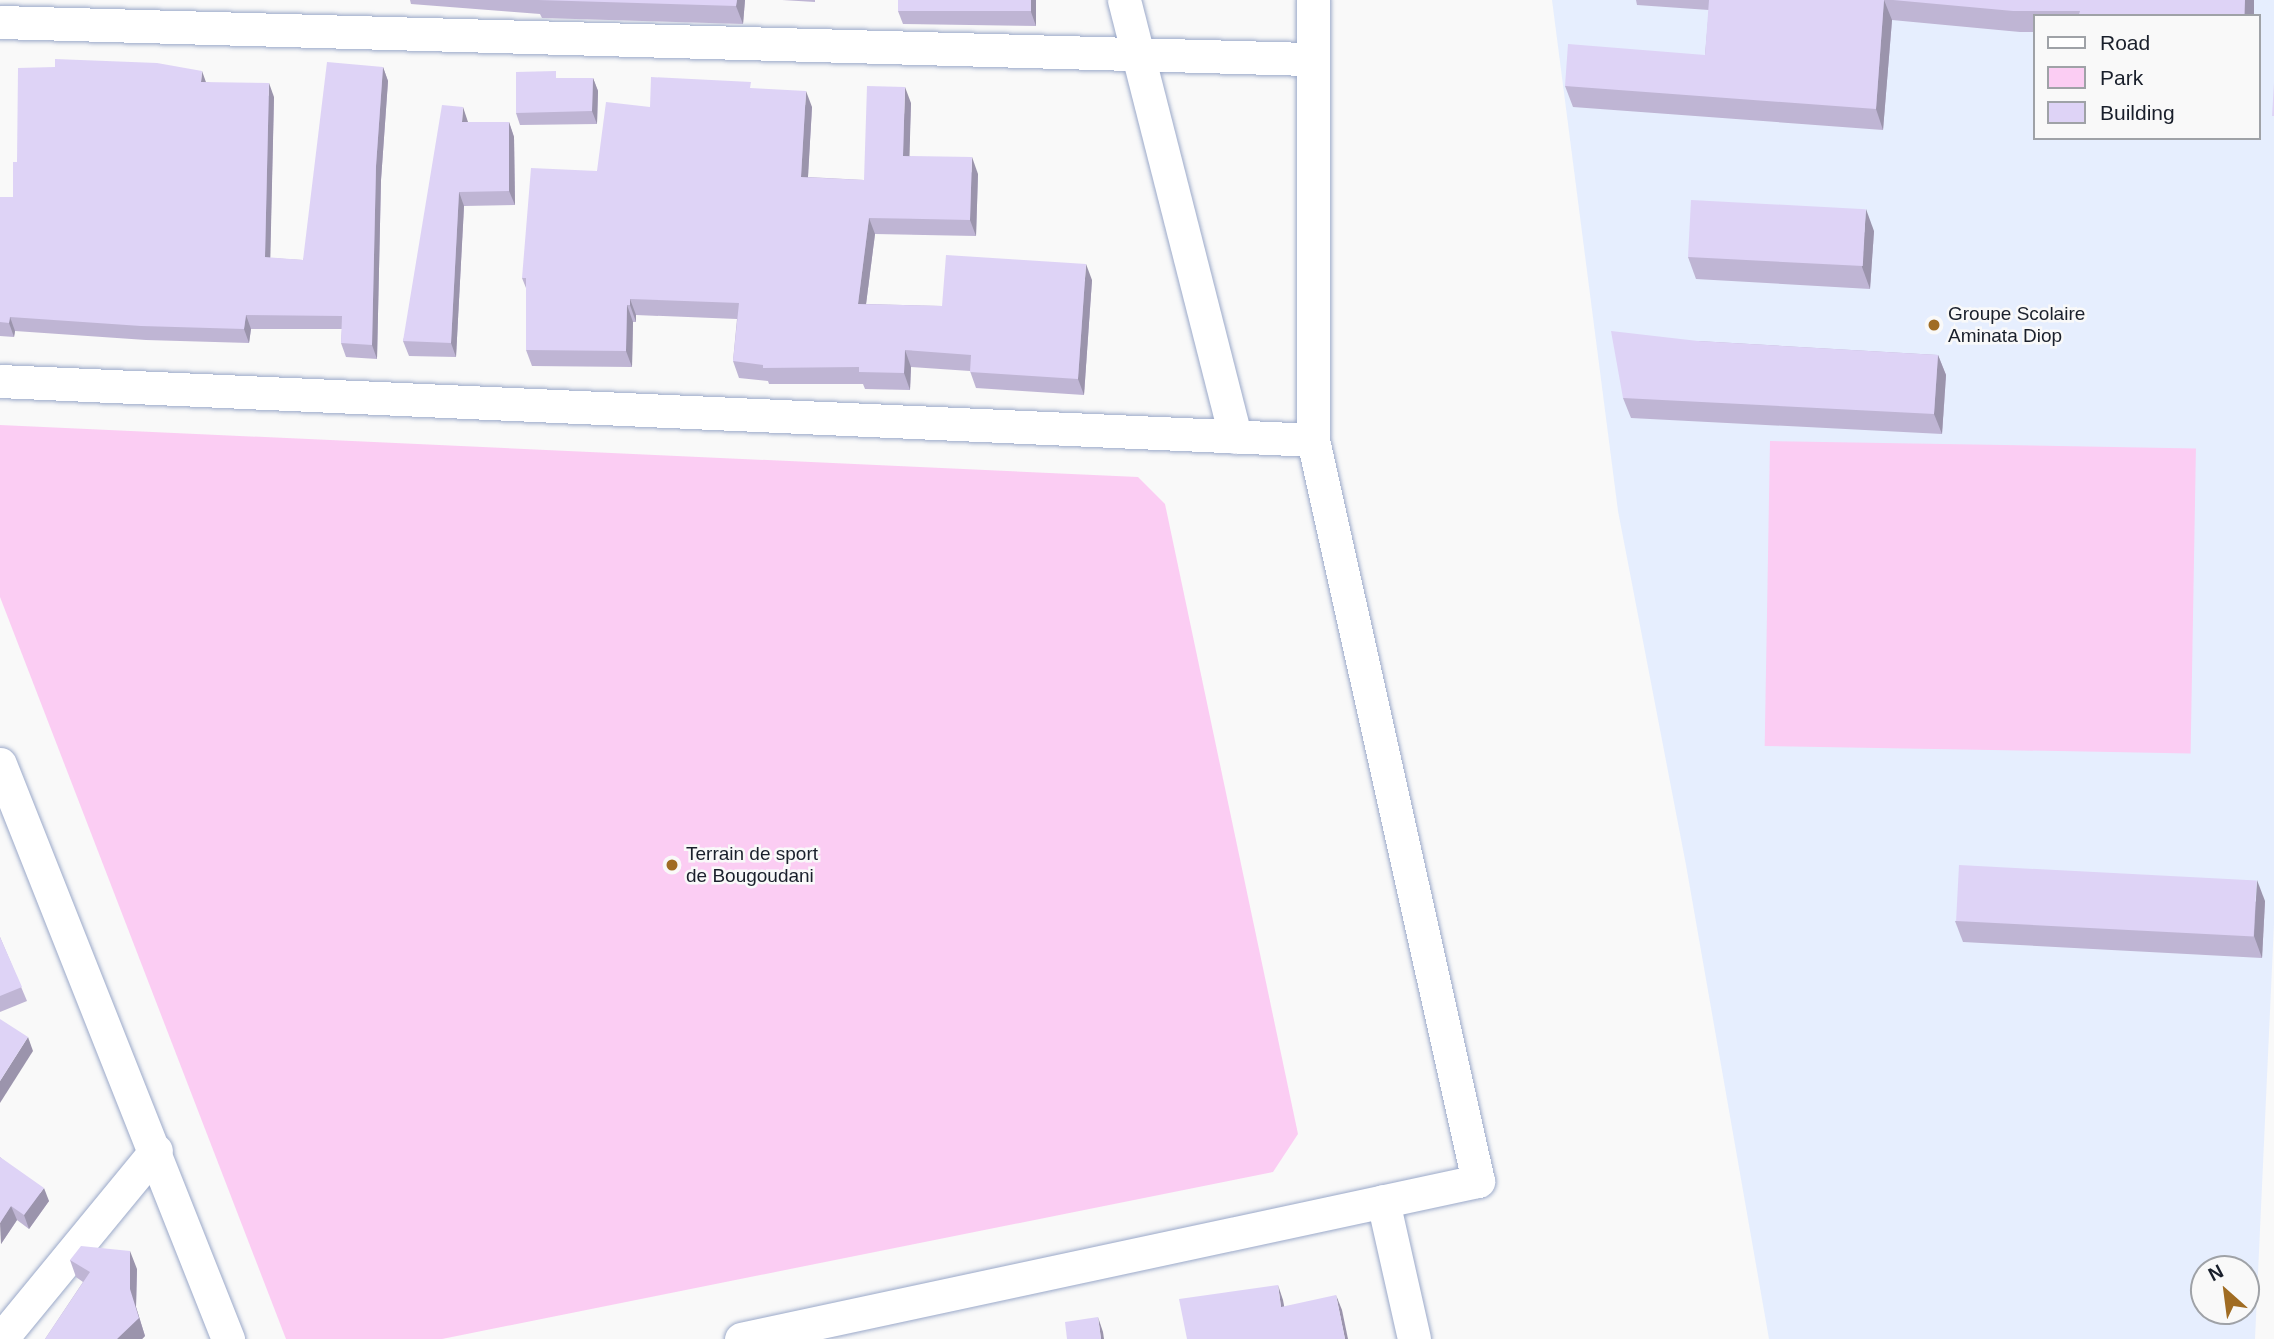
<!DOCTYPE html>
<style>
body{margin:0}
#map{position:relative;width:2274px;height:1339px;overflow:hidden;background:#f9f9f9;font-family:Helvetica,sans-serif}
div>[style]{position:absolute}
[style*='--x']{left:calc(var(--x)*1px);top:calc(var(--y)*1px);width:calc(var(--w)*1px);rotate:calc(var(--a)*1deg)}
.built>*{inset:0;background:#e6eefe}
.green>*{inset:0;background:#fbcdf3;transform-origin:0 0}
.roads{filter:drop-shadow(0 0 2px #9ba9c9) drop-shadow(0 0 2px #9ba9c9)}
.minor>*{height:33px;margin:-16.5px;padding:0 16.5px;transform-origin:16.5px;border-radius:16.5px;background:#fff}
.wall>*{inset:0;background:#bfb5d4}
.shaded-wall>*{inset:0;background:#9b94ac;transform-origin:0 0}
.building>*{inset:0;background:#ded3f6;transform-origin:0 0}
.dots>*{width:19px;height:19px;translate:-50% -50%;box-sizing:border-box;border:4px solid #f9f9f9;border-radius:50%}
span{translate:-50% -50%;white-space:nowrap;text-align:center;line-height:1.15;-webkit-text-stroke:5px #f9f9f9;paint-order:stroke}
.poi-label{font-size:19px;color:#191f2b}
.left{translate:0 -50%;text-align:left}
.legend{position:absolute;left:2033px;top:14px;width:228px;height:126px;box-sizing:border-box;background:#f9f9f9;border:2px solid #9fa2a7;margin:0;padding:9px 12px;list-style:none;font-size:21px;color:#191f2b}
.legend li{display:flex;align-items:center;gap:14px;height:35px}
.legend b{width:35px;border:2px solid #9fa2a7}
.north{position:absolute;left:2190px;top:1255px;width:70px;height:70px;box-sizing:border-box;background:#f9f9f9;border:2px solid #9fa2a7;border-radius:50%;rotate:332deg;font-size:19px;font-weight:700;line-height:28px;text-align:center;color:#191f2b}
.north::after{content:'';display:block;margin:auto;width:24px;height:32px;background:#a06c23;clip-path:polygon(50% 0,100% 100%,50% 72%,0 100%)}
</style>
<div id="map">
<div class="built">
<div style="clip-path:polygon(evenodd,1552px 0,2274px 0,2274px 924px,2255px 1339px,1769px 1339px,1686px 865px,1618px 511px,1552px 0,2034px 16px,2258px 16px,2258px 138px,2034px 138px,2034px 16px,1552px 0,2204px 1269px,2246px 1269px,2246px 1311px,2204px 1311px,2204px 1269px)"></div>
</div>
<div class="green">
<div style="clip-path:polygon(0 425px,1138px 477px,1165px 504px,1298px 1134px,1273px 1172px,442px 1339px,286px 1339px,0 597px)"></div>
<div style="left:1770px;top:441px;width:426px;height:305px;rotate:1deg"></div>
</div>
<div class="roads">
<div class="minor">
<div style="--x:1124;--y:0;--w:451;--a:75.7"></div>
<div style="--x:0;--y:22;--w:1312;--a:1.62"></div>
<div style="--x:0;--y:381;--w:1314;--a:2.57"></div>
<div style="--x:0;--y:764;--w:619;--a:68.37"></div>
<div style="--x:1383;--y:1201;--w:141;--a:77.3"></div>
<div style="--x:1;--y:1339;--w:244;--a:-50.6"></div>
<div style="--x:741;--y:1339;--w:754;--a:-12.1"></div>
<div style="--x:1478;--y:1181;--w:759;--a:-102.55"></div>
<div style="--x:1313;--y:440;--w:440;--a:-90"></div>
</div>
</div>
<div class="wall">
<div style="clip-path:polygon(410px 0,745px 0,743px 24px,542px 18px,540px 14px,411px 4px)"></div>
<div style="clip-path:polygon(782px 0,815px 0,815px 2px)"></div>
<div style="clip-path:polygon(898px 0,1036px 0,1036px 26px,903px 24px,898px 11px)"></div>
<div style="clip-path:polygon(1627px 0,2254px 0,2253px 16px,2034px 16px,2034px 32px,2020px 32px,1892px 20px,1883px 130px,1573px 107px,1565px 86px,1705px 55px,1709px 10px,1637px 5px,1636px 0)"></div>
<div style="clip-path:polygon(383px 67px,388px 81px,381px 180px,377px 359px,346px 357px,341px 343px,342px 329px,251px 329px,249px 343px,146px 340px,15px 331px,14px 337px,0 336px,0 197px,13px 197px,17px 162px,207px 82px,274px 97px,270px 258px,303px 260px)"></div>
<div style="clip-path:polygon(559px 78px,593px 78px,598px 91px,597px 124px,520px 125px,516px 113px)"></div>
<div style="clip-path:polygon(753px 89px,812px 107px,808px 177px,864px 180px,911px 103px,909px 156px,978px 174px,976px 236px,875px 234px,866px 304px,942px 306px,1092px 280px,1084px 395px,976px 388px,970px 371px,911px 367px,910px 390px,865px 389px,863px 384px,769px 384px,768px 381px,739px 378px,733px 361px,737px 319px,636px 315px,636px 322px,633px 322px,632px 367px,532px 366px,526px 350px,526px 288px,522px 278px,597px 171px,650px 107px)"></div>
<div style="clip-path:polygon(468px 122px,509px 122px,514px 137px,515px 205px,464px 206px,456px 357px,409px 356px,403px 341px)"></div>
<div style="clip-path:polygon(1874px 231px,1870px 289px,1696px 279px,1688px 257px)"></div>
<div style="clip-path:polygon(1698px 341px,1938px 355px,1946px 375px,1942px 434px,1631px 418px,1623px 398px)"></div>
<div style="clip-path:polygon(2265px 901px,2262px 958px,1963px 942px,1955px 921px)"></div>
<div style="clip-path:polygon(0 937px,27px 1001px,0 1012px)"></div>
<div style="clip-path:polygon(0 1157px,49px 1201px,29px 1229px,17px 1220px,1px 1244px)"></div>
<div style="clip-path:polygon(70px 1260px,137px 1269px,136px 1307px,145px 1336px,142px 1339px,45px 1339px,83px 1282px,76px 1277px)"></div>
</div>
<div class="shaded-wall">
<div style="clip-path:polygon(737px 0,745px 0,743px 24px,736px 6px)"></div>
<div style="clip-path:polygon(1031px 0,1036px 0,1036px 26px,1031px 12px)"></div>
<div style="clip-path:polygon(1884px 0,1892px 20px,1883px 130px,1876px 109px)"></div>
<div style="left:2245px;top:0;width:9px;height:16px"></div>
<div style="clip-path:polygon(383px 67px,388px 81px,381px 180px,377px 359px,372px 345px,376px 166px)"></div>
<div style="clip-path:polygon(202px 71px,207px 85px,201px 82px)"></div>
<div style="clip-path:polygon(593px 78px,598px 91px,597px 124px,592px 111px)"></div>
<div style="clip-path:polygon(269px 83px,274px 97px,270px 271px,265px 257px)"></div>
<div style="clip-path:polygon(905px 87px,911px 103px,909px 173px,903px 156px)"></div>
<div style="clip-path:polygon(806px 91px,812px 107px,807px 193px,801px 177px)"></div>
<div style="clip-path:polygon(463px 107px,468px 122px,462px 122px)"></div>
<div style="clip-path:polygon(509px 122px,514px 137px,515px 205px,509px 191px)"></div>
<div style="clip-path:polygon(972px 157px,978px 174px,976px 236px,970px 220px)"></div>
<div style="clip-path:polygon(459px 192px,464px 206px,456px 357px,451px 343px)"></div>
<div style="clip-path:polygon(1866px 209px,1874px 231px,1870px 289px,1862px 267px)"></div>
<div style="clip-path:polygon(869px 218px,875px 234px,864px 320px,858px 304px)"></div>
<div style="clip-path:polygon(1086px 264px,1092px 280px,1084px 395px,1078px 379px)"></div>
<div style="clip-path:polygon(630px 299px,636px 315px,636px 322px,630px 305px)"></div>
<div style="clip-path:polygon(627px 305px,633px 322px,632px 367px,626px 351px)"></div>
<div style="clip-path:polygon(246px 315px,251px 329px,249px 343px,244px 329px)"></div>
<div style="clip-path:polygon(10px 317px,15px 331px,14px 337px,9px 323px)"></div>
<div style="clip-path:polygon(905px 350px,911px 367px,910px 390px,904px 373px)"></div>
<div style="clip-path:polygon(1938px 355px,1946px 375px,1942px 434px,1934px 414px)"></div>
<div style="clip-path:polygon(2257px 880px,2265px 901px,2262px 958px,2254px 936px)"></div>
<div style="clip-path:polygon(28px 1037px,33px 1051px,0 1103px,0 1081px)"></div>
<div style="clip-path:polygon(44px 1188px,49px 1201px,29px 1229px,24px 1215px)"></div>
<div style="clip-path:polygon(11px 1206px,17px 1220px,1px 1244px,0 1223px)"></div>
<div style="clip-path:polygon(130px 1251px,137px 1269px,136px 1307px,145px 1336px,142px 1339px,117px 1339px,130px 1289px)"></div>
<div style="clip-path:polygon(1278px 1285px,1283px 1300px,1287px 1322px,1281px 1307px)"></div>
<div style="clip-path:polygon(1336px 1295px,1342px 1310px,1348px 1339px,1345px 1339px)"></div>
<div style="clip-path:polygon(1098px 1317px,1103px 1332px,1104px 1339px,1101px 1339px)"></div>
</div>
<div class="building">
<div style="clip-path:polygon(538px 0,737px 0,736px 6px)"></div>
<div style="left:898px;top:0;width:133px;height:11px"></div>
<div style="clip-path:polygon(1709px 0,1884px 0,1876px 109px,1565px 86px,1568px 44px,1705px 55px)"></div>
<div style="clip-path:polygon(1893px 0,2245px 0,2244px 16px,2117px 16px,2079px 14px,2080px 11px,2013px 11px)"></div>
<div style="clip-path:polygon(55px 59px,157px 63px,202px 71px,201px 82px,269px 83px,265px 257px,303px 260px,327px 62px,383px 67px,376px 166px,372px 345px,341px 343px,342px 316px,246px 315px,244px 329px,141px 326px,10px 317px,9px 323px,0 322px,0 197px,13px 197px,13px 162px,17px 162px,18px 68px,55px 67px)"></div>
<div style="clip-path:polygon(556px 71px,556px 78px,593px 78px,592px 111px,516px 113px,516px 72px)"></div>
<div style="clip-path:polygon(651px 77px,751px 82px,750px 88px,806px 91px,801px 177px,864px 180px,867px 86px,905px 87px,903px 156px,972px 157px,970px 220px,869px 218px,858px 304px,942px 306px,946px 255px,1086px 264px,1078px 379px,970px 372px,971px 355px,905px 350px,904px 373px,859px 372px,859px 367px,763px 368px,763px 365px,733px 361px,739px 303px,630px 299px,630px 305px,627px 305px,626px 351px,526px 350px,526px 278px,522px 278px,531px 168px,597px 171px,606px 102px,650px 107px)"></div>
<div style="clip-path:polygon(2274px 83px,2274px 116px,2272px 116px)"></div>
<div style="clip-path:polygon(442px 105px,463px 107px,462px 122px,509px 122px,509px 191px,459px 192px,451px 343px,403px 341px)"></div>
<div style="left:1691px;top:200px;width:175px;height:57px;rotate:3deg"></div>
<div style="clip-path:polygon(1611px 331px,1698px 341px,1938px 355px,1934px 414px,1623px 398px)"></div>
<div style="left:1959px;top:865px;width:298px;height:56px;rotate:3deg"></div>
<div style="clip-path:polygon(0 937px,22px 987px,0 996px)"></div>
<div style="clip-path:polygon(0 1019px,28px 1037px,0 1081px)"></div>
<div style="clip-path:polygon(0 1157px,44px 1188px,24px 1215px,11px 1206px,0 1223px)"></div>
<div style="clip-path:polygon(81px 1246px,130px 1251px,130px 1289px,139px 1318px,117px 1339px,45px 1339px,90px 1272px,70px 1260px)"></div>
<div style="clip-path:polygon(1278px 1285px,1281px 1307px,1336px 1295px,1345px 1339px,1187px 1339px,1179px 1299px)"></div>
<div style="clip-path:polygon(1098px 1317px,1101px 1339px,1067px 1339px,1065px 1322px)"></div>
</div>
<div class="dots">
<div style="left:1934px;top:325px;background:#a06c23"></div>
<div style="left:672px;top:865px;background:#a06c23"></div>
</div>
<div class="poi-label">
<span class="left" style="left:1948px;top:325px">Groupe Scolaire<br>Aminata Diop</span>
<span class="left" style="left:686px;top:865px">Terrain de sport<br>de Bougoudani</span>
</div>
<ul class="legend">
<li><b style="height:9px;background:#fff"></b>Road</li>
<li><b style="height:19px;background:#fbcdf3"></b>Park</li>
<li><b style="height:19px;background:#ded3f6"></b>Building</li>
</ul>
<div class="north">N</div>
</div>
